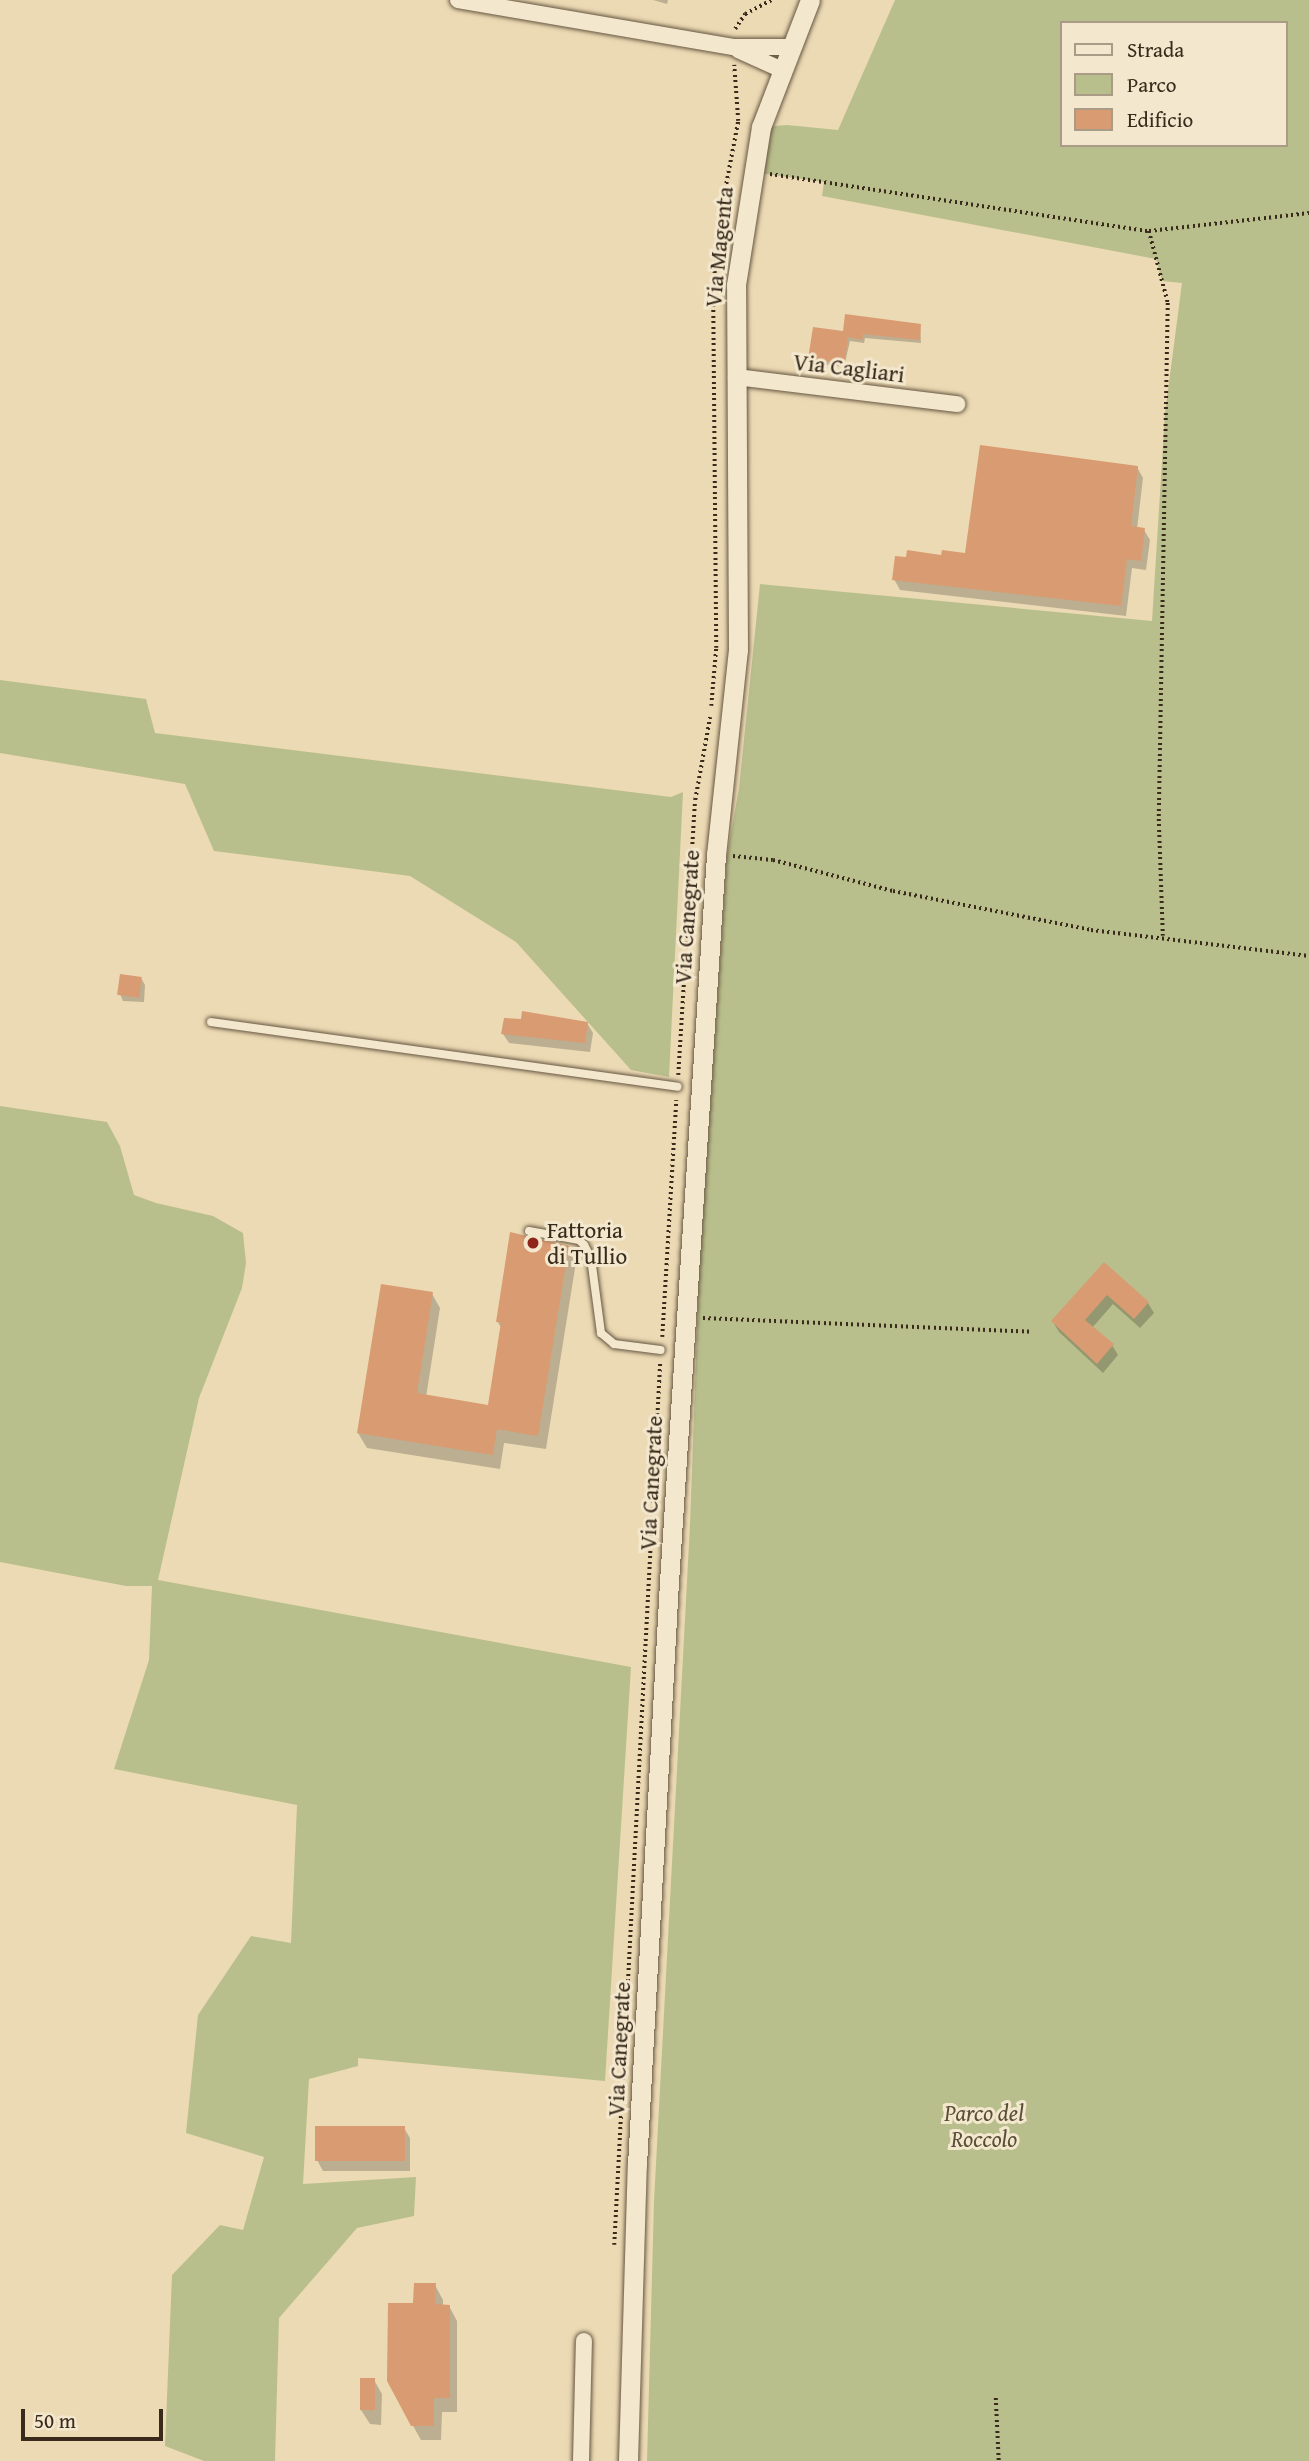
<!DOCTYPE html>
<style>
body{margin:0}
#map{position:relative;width:1309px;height:2461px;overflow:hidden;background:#ecdab4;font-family:"Gentium Book Plus",serif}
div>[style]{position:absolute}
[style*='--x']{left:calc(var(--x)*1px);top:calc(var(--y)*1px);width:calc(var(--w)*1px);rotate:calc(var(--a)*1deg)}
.green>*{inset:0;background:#b9bf8c}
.shadow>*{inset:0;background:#0003}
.building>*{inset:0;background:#d99b72;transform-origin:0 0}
.path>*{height:3.5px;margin-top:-1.75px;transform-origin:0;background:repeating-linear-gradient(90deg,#392a1b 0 2px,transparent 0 5.5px)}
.roads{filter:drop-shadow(0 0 2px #665641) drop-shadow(0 0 2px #665641)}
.service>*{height:8px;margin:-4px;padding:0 4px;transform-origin:4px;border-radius:4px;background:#f3e7ce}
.minor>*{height:16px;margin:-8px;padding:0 8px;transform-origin:8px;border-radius:8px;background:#f3e7ce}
.tertiary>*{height:19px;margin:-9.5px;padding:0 9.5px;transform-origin:9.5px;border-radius:9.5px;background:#f3e7ce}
.dots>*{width:19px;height:19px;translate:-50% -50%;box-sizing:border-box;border:4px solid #f3e7ce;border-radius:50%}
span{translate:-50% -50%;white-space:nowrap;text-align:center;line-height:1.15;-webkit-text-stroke:6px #f3e7ce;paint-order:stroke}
.street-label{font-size:23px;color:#392a1b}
.poi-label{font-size:23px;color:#392a1b}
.left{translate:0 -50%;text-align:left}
.park-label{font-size:23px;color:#594f37;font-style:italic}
.legend{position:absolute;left:1060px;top:21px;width:228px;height:126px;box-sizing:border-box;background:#f3e7ce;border:2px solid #a99b86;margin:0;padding:9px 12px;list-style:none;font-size:21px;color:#392a1b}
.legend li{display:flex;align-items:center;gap:14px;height:35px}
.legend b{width:35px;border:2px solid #a99b86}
.scale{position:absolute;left:21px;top:2409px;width:142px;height:32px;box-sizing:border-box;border:4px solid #392a1b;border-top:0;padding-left:9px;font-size:21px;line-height:24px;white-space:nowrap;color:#392a1b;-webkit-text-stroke:5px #f3e7ce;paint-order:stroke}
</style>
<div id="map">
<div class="green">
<div style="clip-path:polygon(evenodd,895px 0,1309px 0,1309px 2461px,647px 2461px,654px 2201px,690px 1525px,699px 1276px,727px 856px,739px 788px,760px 584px,1152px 621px,1165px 413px,1182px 283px,1162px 281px,1156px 259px,822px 196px,824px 182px,752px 172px,761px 127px,787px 125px,838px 130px,895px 0,1062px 23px,1286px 23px,1286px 145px,1062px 145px,1062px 23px)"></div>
<div style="clip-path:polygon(0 680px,146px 699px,155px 733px,671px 797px,683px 792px,669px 1077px,631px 1070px,516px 942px,410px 876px,214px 851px,185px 784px,0 753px)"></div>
<div style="clip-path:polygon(0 1106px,107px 1122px,120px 1146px,134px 1195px,156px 1203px,213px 1216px,243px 1233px,246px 1263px,242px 1288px,199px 1398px,158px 1580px,631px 1667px,605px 2081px,358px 2058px,358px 2066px,309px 2079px,303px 2184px,416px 2177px,414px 2216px,357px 2228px,279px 2318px,275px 2461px,204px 2461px,165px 2446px,172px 2275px,220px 2225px,243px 2230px,264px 2157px,186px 2133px,198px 2015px,251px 1936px,291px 1943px,297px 1805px,114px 1769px,149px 1660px,152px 1586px,126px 1586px,0 1562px)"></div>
</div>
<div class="shadow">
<div style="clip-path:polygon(653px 0,668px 0,667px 4px)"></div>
<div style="clip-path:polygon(920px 326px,921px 343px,865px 338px,864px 343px,850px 341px,844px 367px,812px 363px,810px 359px,845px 333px)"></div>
<div style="clip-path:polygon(1137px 467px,1143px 478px,1137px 529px,1144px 530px,1150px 540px,1146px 570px,1132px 568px,1126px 616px,900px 590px,894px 579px,943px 557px,967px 555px)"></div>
<div style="clip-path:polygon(141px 978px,145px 985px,144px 1002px,123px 1001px,120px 994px)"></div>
<div style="clip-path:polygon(587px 1023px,593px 1033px,590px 1052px,509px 1043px,503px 1034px)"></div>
<div style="clip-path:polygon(567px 1247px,576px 1262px,546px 1449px,504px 1443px,500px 1469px,367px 1448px,358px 1433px,432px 1294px,440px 1308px,426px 1397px,490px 1407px,502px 1329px,497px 1321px)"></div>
<div style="clip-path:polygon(1104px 1264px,1148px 1303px,1154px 1313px,1140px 1328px,1113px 1304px,1092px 1328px,1112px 1345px,1118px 1355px,1103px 1373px,1059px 1332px,1053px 1322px)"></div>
<div style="clip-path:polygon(404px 2128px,410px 2138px,410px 2171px,323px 2171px,317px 2160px)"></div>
<div style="clip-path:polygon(435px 2285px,443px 2300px,443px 2306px,449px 2306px,457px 2321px,457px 2412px,442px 2412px,441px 2440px,421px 2440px,388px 2381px)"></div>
<div style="clip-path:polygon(374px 2380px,382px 2394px,381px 2425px,370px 2424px,361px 2410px)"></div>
</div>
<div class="building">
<div style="clip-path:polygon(845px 314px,921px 324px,920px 340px,863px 334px,862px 340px,848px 337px,845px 361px,842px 363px,808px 359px,813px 327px,843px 331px)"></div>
<div style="clip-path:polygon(980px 445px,1138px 466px,1131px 526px,1145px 528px,1141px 561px,1127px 559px,1121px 606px,892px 580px,895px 556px,906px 557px,907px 550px,941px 555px,942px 550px,965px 553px)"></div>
<div style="left:120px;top:974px;width:22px;height:21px;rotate:8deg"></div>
<div style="clip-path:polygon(522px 1011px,588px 1022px,585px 1043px,501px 1034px,504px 1018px,521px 1019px)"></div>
<div style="clip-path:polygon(510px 1232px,569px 1246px,538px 1436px,497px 1429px,493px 1455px,357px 1433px,381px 1284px,433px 1292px,417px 1393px,488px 1405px,501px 1322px,496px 1322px)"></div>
<div style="clip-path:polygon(1104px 1262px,1149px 1302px,1134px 1319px,1107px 1295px,1085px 1320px,1114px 1344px,1097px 1364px,1051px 1321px)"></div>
<div style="left:315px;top:2126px;width:90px;height:35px"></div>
<div style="clip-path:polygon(414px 2283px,436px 2283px,435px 2304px,450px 2305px,450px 2398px,434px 2398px,434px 2426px,411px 2426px,387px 2381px,388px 2303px,413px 2303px)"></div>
<div style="left:360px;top:2378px;width:15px;height:32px"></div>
</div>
<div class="path">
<div style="--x:735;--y:29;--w:18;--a:-56"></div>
<div style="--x:745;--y:14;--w:30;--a:-28"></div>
<div style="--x:770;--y:174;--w:383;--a:8.6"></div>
<div style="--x:1149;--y:231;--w:161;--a:-6.4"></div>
<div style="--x:1149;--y:231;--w:74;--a:75.2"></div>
<div style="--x:1168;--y:303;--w:516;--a:91"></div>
<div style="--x:1159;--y:819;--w:117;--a:88"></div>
<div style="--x:711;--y:706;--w:58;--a:-85.1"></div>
<div style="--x:716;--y:648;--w:364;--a:-90.5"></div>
<div style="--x:713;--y:284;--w:85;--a:-83.2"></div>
<div style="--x:723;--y:200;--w:80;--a:-79.2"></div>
<div style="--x:738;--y:121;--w:56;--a:-94.1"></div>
<div style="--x:733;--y:856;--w:40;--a:5.7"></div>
<div style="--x:773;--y:860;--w:124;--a:14.5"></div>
<div style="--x:893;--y:891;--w:202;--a:11.1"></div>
<div style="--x:1091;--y:930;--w:220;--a:6.8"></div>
<div style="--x:678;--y:1075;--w:276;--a:-86.5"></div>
<div style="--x:695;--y:800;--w:84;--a:-79.8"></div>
<div style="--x:703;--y:1318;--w:330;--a:2.4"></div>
<div style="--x:662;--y:1337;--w:237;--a:-86.6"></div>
<div style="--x:614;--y:2245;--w:884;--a:-87.02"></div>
<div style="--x:996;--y:2398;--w:63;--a:87.3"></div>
</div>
<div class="roads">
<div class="service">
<div style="--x:211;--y:1022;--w:471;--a:7.9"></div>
<div style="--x:529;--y:1231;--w:51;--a:10.2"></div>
<div style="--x:579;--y:1240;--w:7;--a:45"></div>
<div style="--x:584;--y:1245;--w:15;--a:62"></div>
<div style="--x:591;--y:1258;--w:76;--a:82.4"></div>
<div style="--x:601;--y:1333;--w:17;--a:40"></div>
<div style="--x:614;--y:1344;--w:47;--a:7.3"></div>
</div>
<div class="minor">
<div style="--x:458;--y:0;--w:279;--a:9.7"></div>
<div style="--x:733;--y:47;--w:58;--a:0"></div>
<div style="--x:738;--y:50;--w:48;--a:24.4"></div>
<div style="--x:736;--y:377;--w:223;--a:7"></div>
<div style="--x:581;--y:2461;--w:120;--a:-88.6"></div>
</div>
<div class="tertiary">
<div style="--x:628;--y:2461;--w:296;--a:-88.3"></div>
<div style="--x:637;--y:2165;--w:584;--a:-86.86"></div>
<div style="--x:669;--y:1582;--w:729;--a:-86.3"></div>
<div style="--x:716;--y:855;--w:206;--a:-83.9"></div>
<div style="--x:738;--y:650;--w:365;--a:-90.3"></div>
<div style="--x:736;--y:285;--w:160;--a:-81"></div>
<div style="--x:761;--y:127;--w:136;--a:-68.9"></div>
</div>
</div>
<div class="dots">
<div style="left:533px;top:1243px;background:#8f2418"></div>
</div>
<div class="street-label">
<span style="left:719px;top:247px;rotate:-84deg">Via Magenta</span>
<span style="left:849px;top:368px;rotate:7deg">Via Cagliari</span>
<span style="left:687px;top:917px;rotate:-86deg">Via Canegrate</span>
<span style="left:651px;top:1483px;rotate:-87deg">Via Canegrate</span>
<span style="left:619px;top:2049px;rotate:-87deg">Via Canegrate</span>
</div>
<div class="poi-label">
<span class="left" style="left:547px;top:1243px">Fattoria<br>di Tullio</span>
</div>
<div class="park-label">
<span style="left:984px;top:2126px">Parco del<br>Roccolo</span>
</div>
<ul class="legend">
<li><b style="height:9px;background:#f3e7ce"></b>Strada</li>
<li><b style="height:19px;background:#b9bf8c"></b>Parco</li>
<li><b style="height:19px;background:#d99b72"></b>Edificio</li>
</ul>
<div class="scale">50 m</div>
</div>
